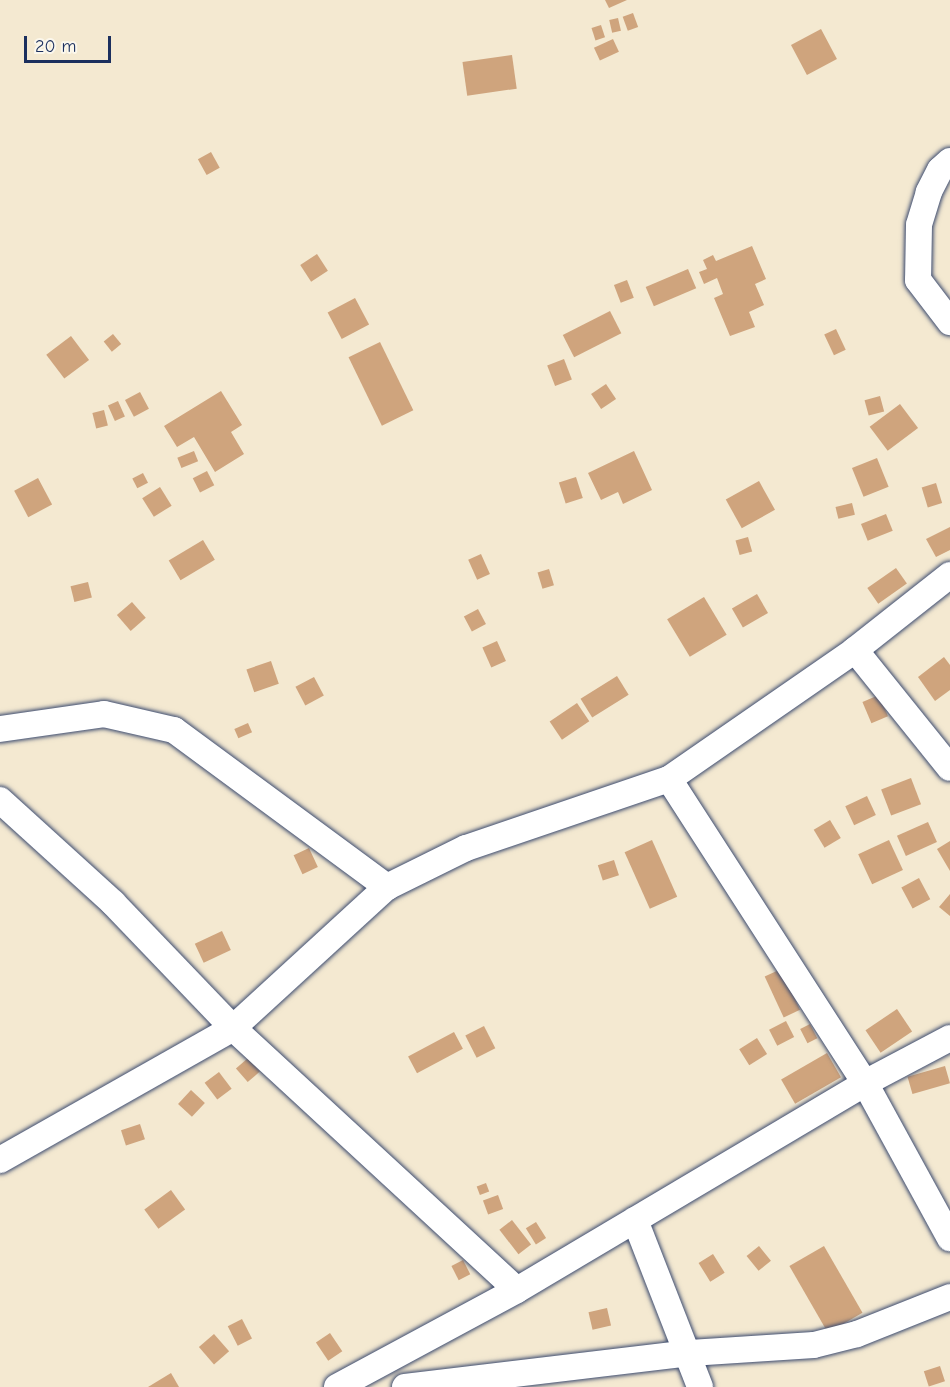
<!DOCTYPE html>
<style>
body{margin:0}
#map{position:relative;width:950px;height:1387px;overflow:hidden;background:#f4e9d1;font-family:"Comic Neue",sans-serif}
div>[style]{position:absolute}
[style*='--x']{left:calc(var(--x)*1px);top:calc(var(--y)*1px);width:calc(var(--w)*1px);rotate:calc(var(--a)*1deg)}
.building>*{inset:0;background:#cfa47d;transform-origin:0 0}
.roads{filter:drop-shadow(0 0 2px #3c4b6f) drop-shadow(0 0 2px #3c4b6f)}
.street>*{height:26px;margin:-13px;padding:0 13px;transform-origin:13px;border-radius:13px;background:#fff}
span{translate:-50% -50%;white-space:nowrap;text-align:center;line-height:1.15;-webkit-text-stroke:6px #fbf7ec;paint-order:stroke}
.scale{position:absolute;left:24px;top:36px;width:87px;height:27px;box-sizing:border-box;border:3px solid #1b2f5e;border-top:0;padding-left:8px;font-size:18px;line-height:21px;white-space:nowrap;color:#1b2f5e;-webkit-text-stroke:4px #fbf7ec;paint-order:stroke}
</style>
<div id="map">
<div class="building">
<div style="clip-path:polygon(605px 0,627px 0,609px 8px)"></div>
<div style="left:633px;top:13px;width:15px;height:11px;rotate:70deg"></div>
<div style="left:618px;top:18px;width:13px;height:9px;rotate:77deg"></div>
<div style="left:601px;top:25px;width:13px;height:10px;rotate:72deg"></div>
<div style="left:821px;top:29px;width:34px;height:34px;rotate:62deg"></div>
<div style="left:613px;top:39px;width:14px;height:21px;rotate:65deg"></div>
<div style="left:512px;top:55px;width:34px;height:50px;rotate:82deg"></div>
<div style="left:211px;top:152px;width:18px;height:15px;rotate:61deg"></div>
<div style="clip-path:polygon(752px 246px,766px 279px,755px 284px,764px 305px,749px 312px,755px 327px,730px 336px,714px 298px,723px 294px,717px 278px,704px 284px,699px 272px,707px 269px,703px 260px,713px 255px,716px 261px)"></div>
<div style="left:317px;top:254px;width:20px;height:20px;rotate:57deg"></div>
<div style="left:688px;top:269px;width:21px;height:46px;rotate:67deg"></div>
<div style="left:627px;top:280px;width:19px;height:14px;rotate:69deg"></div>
<div style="left:355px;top:298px;width:30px;height:31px;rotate:62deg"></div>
<div style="left:610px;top:311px;width:25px;height:53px;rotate:63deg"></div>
<div style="left:836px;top:329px;width:23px;height:13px;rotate:65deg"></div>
<div style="left:113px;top:334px;width:13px;height:12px;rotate:51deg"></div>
<div style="left:71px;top:336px;width:30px;height:31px;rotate:53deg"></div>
<div style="left:380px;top:342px;width:76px;height:35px;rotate:64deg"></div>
<div style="left:564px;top:359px;width:22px;height:18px;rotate:69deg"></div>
<div style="left:606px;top:384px;width:18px;height:18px;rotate:56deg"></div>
<div style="clip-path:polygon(221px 391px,242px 425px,231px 432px,244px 454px,215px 472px,194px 437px,177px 447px,164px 426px)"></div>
<div style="left:140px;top:392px;width:19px;height:17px;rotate:62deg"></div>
<div style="left:880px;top:396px;width:16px;height:16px;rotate:75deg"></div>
<div style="left:118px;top:401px;width:17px;height:11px;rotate:66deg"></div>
<div style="left:900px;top:404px;width:30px;height:38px;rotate:53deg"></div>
<div style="left:104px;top:410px;width:16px;height:12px;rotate:76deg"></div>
<div style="left:194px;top:451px;width:11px;height:18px;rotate:68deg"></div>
<div style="clip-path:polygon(634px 451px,652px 490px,623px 504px,618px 492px,601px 500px,588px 473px)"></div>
<div style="left:877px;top:458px;width:31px;height:27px;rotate:68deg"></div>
<div style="left:207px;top:471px;width:16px;height:16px;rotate:63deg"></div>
<div style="left:143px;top:473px;width:11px;height:12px;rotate:63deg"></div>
<div style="left:576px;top:477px;width:22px;height:18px;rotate:72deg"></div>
<div style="left:38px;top:478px;width:30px;height:27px;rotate:62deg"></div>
<div style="left:759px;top:481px;width:33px;height:38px;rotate:61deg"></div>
<div style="left:936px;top:483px;width:21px;height:15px;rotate:73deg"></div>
<div style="left:160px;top:487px;width:22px;height:21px;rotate:58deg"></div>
<div style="left:852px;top:503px;width:12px;height:17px;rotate:76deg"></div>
<div style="left:886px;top:514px;width:18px;height:27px;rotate:68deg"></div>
<div style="clip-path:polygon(950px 527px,950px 550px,936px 557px,926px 539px)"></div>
<div style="left:748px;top:537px;width:15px;height:13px;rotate:74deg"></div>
<div style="left:203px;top:540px;width:23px;height:40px;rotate:59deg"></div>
<div style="left:481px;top:554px;width:22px;height:14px;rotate:66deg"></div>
<div style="left:896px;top:568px;width:19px;height:35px;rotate:55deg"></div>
<div style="left:549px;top:569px;width:17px;height:12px;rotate:73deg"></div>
<div style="left:88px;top:582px;width:16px;height:18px;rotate:76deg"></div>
<div style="left:757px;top:594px;width:22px;height:29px;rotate:60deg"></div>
<div style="left:704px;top:597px;width:44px;height:43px;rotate:59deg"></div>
<div style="left:132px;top:602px;width:21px;height:20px;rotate:49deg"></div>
<div style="left:478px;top:609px;width:17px;height:16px;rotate:62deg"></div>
<div style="left:497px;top:641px;width:22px;height:16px;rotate:66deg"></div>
<div style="clip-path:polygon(944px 657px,950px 665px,950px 690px,935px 701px,918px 677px)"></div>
<div style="left:271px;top:661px;width:24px;height:26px;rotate:71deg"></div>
<div style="left:617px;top:676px;width:22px;height:43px;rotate:58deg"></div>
<div style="left:314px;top:677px;width:21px;height:21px;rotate:62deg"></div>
<div style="left:879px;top:695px;width:23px;height:18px;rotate:67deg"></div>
<div style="left:577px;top:703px;width:22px;height:33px;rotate:56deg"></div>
<div style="left:248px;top:723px;width:10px;height:15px;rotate:66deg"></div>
<div style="left:911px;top:778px;width:28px;height:32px;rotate:69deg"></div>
<div style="left:867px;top:796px;width:21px;height:24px;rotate:65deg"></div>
<div style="left:830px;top:820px;width:21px;height:19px;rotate:59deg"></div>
<div style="left:928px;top:822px;width:22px;height:34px;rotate:66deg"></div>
<div style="left:652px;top:840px;width:62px;height:30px;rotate:66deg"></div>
<div style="left:889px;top:840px;width:33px;height:34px;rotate:65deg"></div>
<div style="clip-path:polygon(950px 841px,950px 871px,937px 849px)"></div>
<div style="left:309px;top:848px;width:21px;height:17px;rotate:65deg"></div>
<div style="left:614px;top:860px;width:16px;height:17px;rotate:72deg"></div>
<div style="left:919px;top:878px;width:24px;height:20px;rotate:62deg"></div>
<div style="clip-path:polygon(950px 894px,950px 916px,939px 907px)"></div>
<div style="left:222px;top:931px;width:21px;height:30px;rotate:65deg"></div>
<div style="left:781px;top:969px;width:45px;height:18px;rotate:65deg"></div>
<div style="left:897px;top:1009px;width:27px;height:38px;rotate:56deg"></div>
<div style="left:786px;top:1021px;width:18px;height:19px;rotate:63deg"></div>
<div style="left:810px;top:1024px;width:16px;height:11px;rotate:63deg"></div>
<div style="left:484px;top:1026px;width:25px;height:21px;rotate:63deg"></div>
<div style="left:454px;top:1032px;width:19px;height:52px;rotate:62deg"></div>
<div style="left:757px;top:1038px;width:19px;height:21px;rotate:58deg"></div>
<div style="left:827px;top:1053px;width:28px;height:53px;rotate:60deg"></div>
<div style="left:248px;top:1058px;width:18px;height:16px;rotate:49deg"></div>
<div style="left:945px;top:1066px;width:18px;height:39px;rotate:74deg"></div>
<div style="left:219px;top:1072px;width:21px;height:18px;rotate:53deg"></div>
<div style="left:191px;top:1090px;width:19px;height:19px;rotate:43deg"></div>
<div style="left:140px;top:1124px;width:16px;height:20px;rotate:72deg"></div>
<div style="left:486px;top:1183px;width:9px;height:10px;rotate:69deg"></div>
<div style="left:171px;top:1190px;width:24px;height:33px;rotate:54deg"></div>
<div style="left:498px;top:1195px;width:15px;height:16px;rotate:70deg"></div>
<div style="left:512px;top:1220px;width:31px;height:16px;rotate:52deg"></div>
<div style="left:536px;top:1222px;width:19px;height:12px;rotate:58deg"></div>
<div style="left:759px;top:1246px;width:19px;height:16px;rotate:51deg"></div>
<div style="left:824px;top:1246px;width:77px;height:40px;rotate:60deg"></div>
<div style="left:713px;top:1254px;width:22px;height:17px;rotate:58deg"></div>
<div style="left:463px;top:1260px;width:16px;height:13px;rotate:63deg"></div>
<div style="left:607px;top:1308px;width:18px;height:19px;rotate:77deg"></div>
<div style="left:242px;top:1319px;width:22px;height:16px;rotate:63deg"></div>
<div style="left:330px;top:1333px;width:22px;height:17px;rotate:56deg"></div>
<div style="left:214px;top:1334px;width:23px;height:20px;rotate:49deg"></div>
<div style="left:940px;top:1366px;width:16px;height:17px;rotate:72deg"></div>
<div style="clip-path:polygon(171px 1373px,179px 1387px,148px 1387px)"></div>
</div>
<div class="roads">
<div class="street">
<div style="--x:950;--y:161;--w:13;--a:138"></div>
<div style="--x:940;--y:170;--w:25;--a:117"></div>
<div style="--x:929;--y:192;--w:34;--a:107"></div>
<div style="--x:919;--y:225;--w:55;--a:91"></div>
<div style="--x:918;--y:280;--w:53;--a:52.7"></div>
<div style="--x:855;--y:650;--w:151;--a:51.2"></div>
<div style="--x:0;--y:729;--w:105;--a:-8.2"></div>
<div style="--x:104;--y:714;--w:72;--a:12.9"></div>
<div style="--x:174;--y:730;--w:265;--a:36.4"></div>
<div style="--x:387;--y:887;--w:88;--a:-26.3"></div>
<div style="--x:466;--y:848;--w:214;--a:-18.8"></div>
<div style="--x:669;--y:779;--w:226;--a:-34.7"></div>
<div style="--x:855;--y:650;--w:121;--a:-38.3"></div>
<div style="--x:669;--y:779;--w:362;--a:57.2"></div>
<div style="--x:865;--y:1083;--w:177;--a:61.3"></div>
<div style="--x:0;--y:800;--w:153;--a:42.3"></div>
<div style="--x:113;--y:903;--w:173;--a:46.2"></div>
<div style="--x:233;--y:1028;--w:386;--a:42.7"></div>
<div style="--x:0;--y:1160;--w:268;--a:-29.5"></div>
<div style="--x:233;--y:1028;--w:209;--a:-42.5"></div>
<div style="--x:635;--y:1220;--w:179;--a:68.7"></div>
<div style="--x:337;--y:1387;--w:204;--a:-28.3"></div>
<div style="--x:517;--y:1290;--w:405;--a:-30.7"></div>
<div style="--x:865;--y:1083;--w:96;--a:-27.9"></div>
<div style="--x:405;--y:1387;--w:287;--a:-6.8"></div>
<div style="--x:690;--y:1353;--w:124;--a:-3.7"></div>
<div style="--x:814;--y:1345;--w:44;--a:-14.3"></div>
<div style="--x:857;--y:1334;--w:100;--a:-21.7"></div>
</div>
</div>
<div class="scale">20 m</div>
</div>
